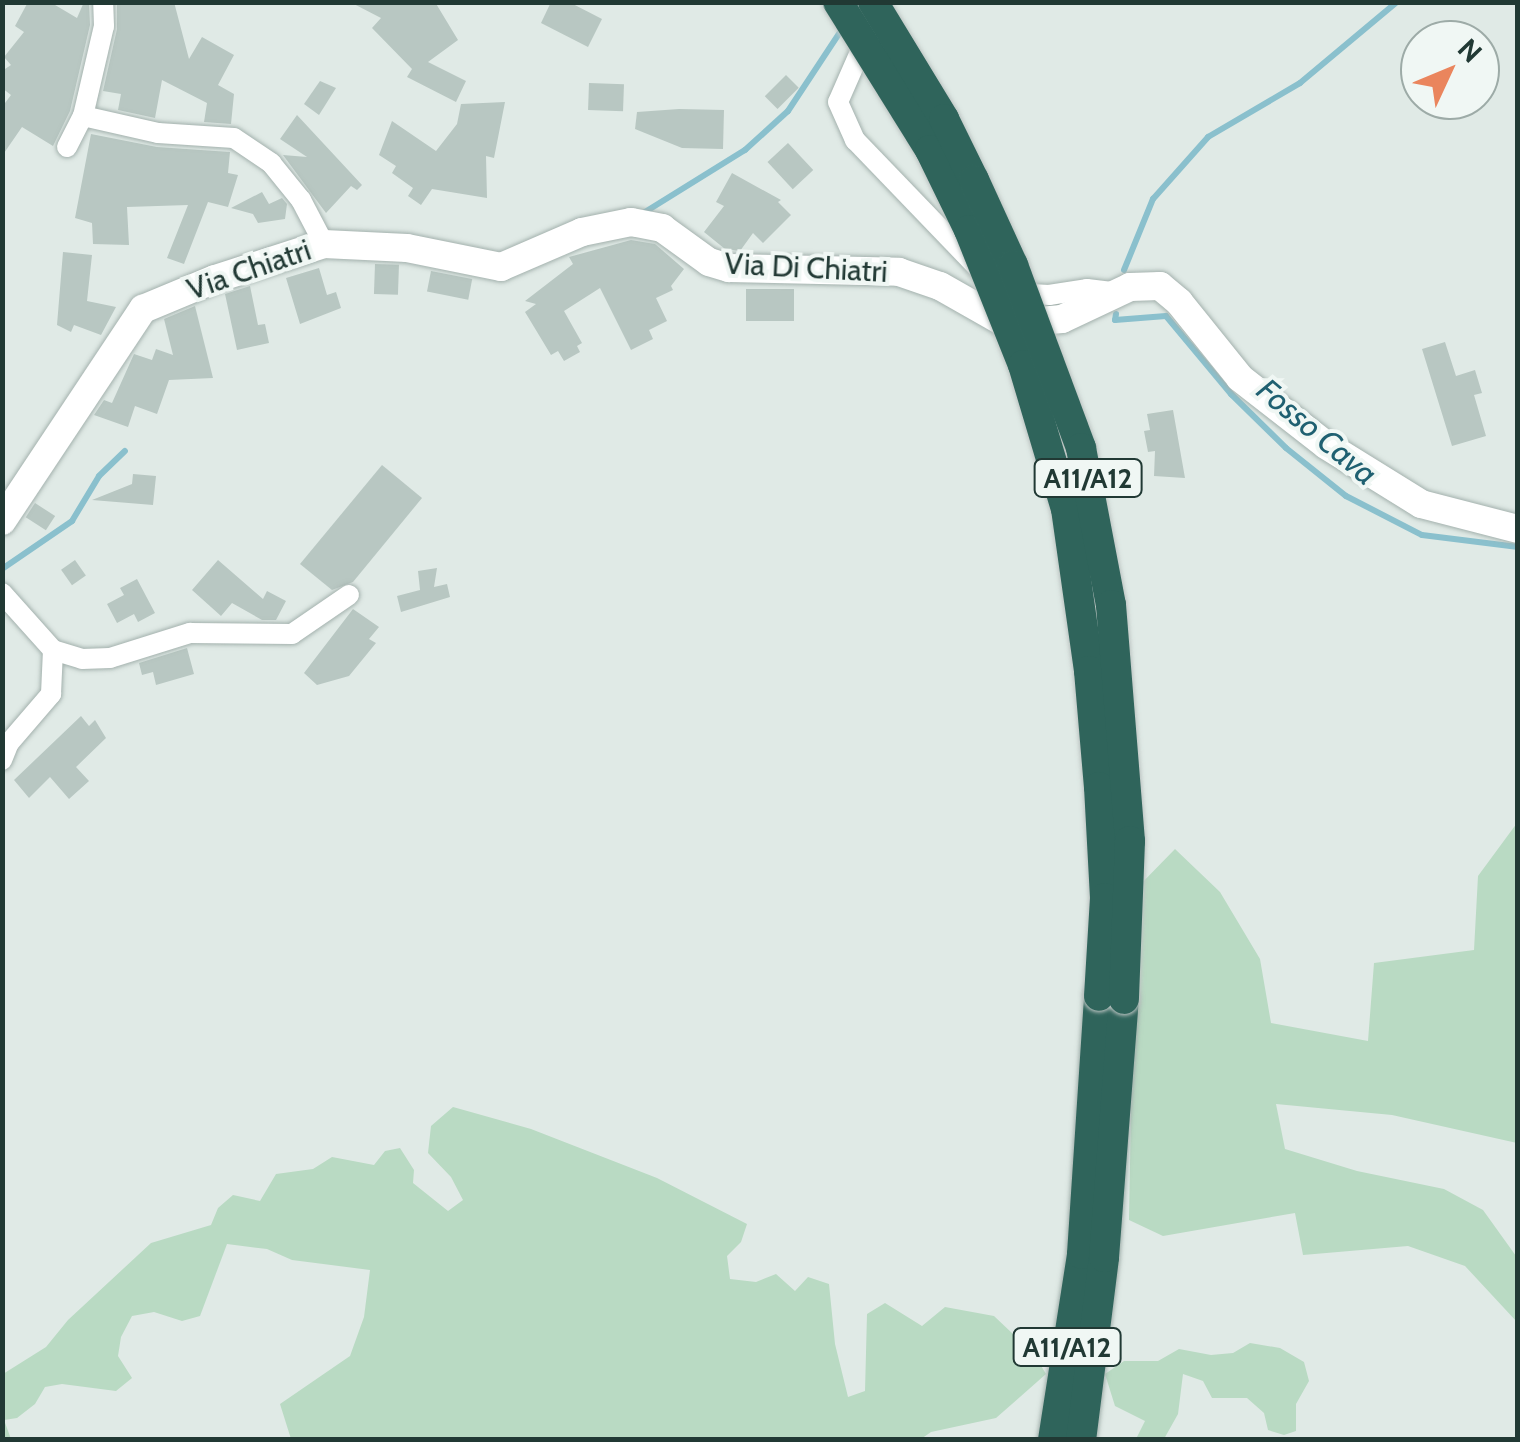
<!DOCTYPE html>
<style>
body{margin:0}
#map{position:relative;width:1520px;height:1442px;overflow:hidden;background:#e0eae6;font-family:Cabin,sans-serif}
div>[style]{position:absolute}
[style*='--x']{left:calc(var(--x)*1px);top:calc(var(--y)*1px);width:calc(var(--w)*1px);rotate:calc(var(--a)*1deg)}
.green>*{inset:0;background:#b9dac3}
.stream>*{height:6px;margin:-3px;padding:0 3px;transform-origin:3px;border-radius:3px;background:#8ac0cd}
.building>*{inset:0;background:#b8c7c2;transform-origin:0 0}
.roads{filter:drop-shadow(0 0 2px #a3b1ad) drop-shadow(0 0 2px #a3b1ad)}
.street>*{height:20px;margin:-10px;padding:0 10px;transform-origin:10px;border-radius:10px;background:#fff}
.secondary>*{height:28px;margin:-14px;padding:0 14px;transform-origin:14px;border-radius:14px;background:#fff}
.highway>*{height:30px;margin:-15px;padding:0 15px;transform-origin:15px;border-radius:15px;background:#2f645b}
.bridges{filter:drop-shadow(0 0 2px #bcc4c2) drop-shadow(0 0 2px #bcc4c2)}
.highway-bridge>*{height:30px;margin:-15px;padding:0 15px;transform-origin:15px;border-radius:15px;background:#2f645b}
span{translate:-50% -50%;white-space:nowrap;text-align:center;line-height:1.15;-webkit-text-stroke:8px #f0f7f4;paint-order:stroke}
.shield-label span{padding:2px 8px;background:#f0f7f4;border:2px solid;border-radius:8px;-webkit-text-stroke-width:0}
.shield-label{font-size:28px;color:#213934;font-weight:700}
.street-label{font-size:30px;color:#213934}
.water-label{font-size:32px;color:#1f6071;font-style:italic}
.frame{position:absolute;inset:0;border:5px solid #213934;pointer-events:none}
.north{position:absolute;left:1400px;top:20px;width:100px;height:100px;box-sizing:border-box;background:#f0f7f4;border:2px solid #9daba7;border-radius:50%;rotate:46deg;font-size:28px;font-weight:700;line-height:40px;text-align:center;color:#213934}
.north::after{content:'';display:block;margin:auto;width:35px;height:45px;background:#ea855d;clip-path:polygon(50% 0,100% 100%,50% 72%,0 100%)}
</style>
<div id="map">
<div class="green">
<div style="clip-path:polygon(1517px 823px,1517px 1143px,1392px 1115px,1276px 1104px,1285px 1149px,1357px 1171px,1444px 1189px,1483px 1210px,1516px 1256px,1517px 1322px,1465px 1266px,1408px 1246px,1303px 1255px,1295px 1213px,1163px 1236px,1129px 1220px,1135px 890px,1175px 849px,1220px 892px,1260px 959px,1271px 1023px,1368px 1041px,1374px 963px,1474px 950px,1478px 876px)"></div>
<div style="clip-path:polygon(453px 1107px,531px 1129px,657px 1178px,747px 1224px,741px 1242px,727px 1256px,730px 1279px,756px 1282px,776px 1274px,795px 1291px,808px 1277px,829px 1284px,835px 1344px,848px 1397px,865px 1391px,867px 1314px,885px 1303px,922px 1326px,945px 1307px,994px 1316px,1034px 1354px,1046px 1374px,996px 1418px,931px 1432px,921px 1439px,291px 1439px,280px 1404px,350px 1356px,364px 1317px,370px 1270px,292px 1260px,267px 1249px,227px 1244px,200px 1316px,182px 1321px,154px 1312px,132px 1316px,121px 1337px,118px 1356px,132px 1378px,116px 1391px,62px 1384px,45px 1387px,35px 1404px,17px 1418px,4px 1420px,11px 1439px,3px 1439px,3px 1374px,46px 1347px,68px 1320px,151px 1243px,211px 1225px,218px 1208px,233px 1195px,260px 1201px,276px 1174px,313px 1169px,332px 1157px,374px 1165px,385px 1151px,400px 1148px,414px 1170px,413px 1183px,448px 1211px,463px 1200px,451px 1177px,428px 1153px,431px 1126px)"></div>
<div style="clip-path:polygon(1250px 1343px,1280px 1348px,1304px 1362px,1309px 1381px,1296px 1404px,1296px 1431px,1284px 1435px,1268px 1430px,1264px 1413px,1247px 1398px,1212px 1398px,1203px 1381px,1183px 1374px,1178px 1414px,1164px 1439px,1136px 1439px,1145px 1421px,1115px 1406px,1105px 1374px,1124px 1361px,1158px 1361px,1179px 1349px,1211px 1355px,1233px 1353px)"></div>
</div>
<div class="stream">
<div style="--x:645;--y:212;--w:118;--a:-31.8"></div>
<div style="--x:745;--y:150;--w:58;--a:-42.2"></div>
<div style="--x:788;--y:111;--w:102;--a:-56.6"></div>
<div style="--x:1124;--y:270;--w:77;--a:-67.8"></div>
<div style="--x:1153;--y:199;--w:83;--a:-48.4"></div>
<div style="--x:1208;--y:137;--w:107;--a:-30.4"></div>
<div style="--x:1300;--y:83;--w:126;--a:-39.9"></div>
<div style="--x:1116;--y:314;--w:6;--a:99"></div>
<div style="--x:1115;--y:320;--w:51;--a:-4.5"></div>
<div style="--x:1166;--y:316;--w:102;--a:50.2"></div>
<div style="--x:1231;--y:394;--w:77;--a:44.5"></div>
<div style="--x:1286;--y:448;--w:77;--a:38.7"></div>
<div style="--x:1346;--y:496;--w:85;--a:27.2"></div>
<div style="--x:1422;--y:535;--w:97;--a:7.1"></div>
<div style="--x:2;--y:569;--w:85;--a:-34.4"></div>
<div style="--x:72;--y:521;--w:52;--a:-59"></div>
<div style="--x:99;--y:476;--w:36;--a:-44"></div>
</div>
<div class="building">
<div style="clip-path:polygon(28px 2px,50px 2px,77px 18px,84px 2px,89px 2px,90px 25px,70px 111px,53px 146px,22px 127px,2px 156px,2px 107px,11px 95px,2px 88px,2px 71px,11px 65px,4px 57px,24px 32px,15px 26px)"></div>
<div style="clip-path:polygon(117px 2px,174px 2px,189px 59px,202px 37px,234px 55px,218px 85px,234px 94px,231px 124px,204px 122px,207px 103px,162px 80px,155px 118px,118px 110px,121px 94px,103px 91px,117px 29px)"></div>
<div style="clip-path:polygon(350px 2px,435px 2px,458px 40px,428px 62px,466px 81px,456px 102px,407px 77px,412px 69px,372px 28px,381px 18px)"></div>
<div style="clip-path:polygon(551px 2px,569px 2px,602px 19px,588px 47px,541px 23px)"></div>
<div style="left:786px;top:75px;width:18px;height:30px;rotate:45deg"></div>
<div style="clip-path:polygon(320px 81px,336px 88px,319px 115px,304px 104px)"></div>
<div style="left:589px;top:83px;width:35px;height:27px;rotate:2deg"></div>
<div style="clip-path:polygon(505px 102px,494px 158px,486px 156px,487px 198px,432px 189px,421px 205px,408px 196px,413px 188px,392px 173px,396px 166px,379px 155px,392px 121px,436px 151px,457px 124px,461px 104px)"></div>
<div style="clip-path:polygon(679px 109px,724px 110px,723px 149px,682px 148px,635px 129px,637px 112px)"></div>
<div style="clip-path:polygon(297px 115px,362px 185px,357px 190px,351px 186px,326px 213px,283px 155px,307px 157px,280px 139px)"></div>
<div style="clip-path:polygon(91px 134px,157px 147px,230px 152px,228px 173px,238px 175px,228px 207px,208px 202px,184px 264px,167px 258px,188px 205px,127px 207px,129px 245px,93px 244px,92px 223px,75px 218px)"></div>
<div style="left:788px;top:143px;width:37px;height:28px;rotate:47deg"></div>
<div style="clip-path:polygon(732px 173px,781px 200px,778px 202px,791px 215px,763px 243px,753px 233px,740px 251px,725px 249px,704px 232px,724px 206px,716px 202px)"></div>
<div style="clip-path:polygon(262px 192px,269px 204px,282px 198px,287px 204px,285px 219px,258px 223px,253px 214px,231px 208px)"></div>
<div style="clip-path:polygon(631px 240px,655px 244px,684px 269px,671px 286px,673px 290px,656px 298px,667px 321px,649px 330px,653px 339px,631px 350px,600px 288px,564px 311px,582px 343px,577px 346px,580px 352px,564px 361px,558px 351px,551px 355px,525px 312px,536px 304px,525px 301px,573px 264px,569px 257px)"></div>
<div style="clip-path:polygon(63px 252px,92px 255px,87px 301px,116px 307px,101px 335px,74px 325px,71px 332px,57px 325px)"></div>
<div style="left:375px;top:264px;width:24px;height:30px;rotate:2deg"></div>
<div style="clip-path:polygon(319px 268px,327px 295px,336px 292px,341px 308px,300px 324px,286px 278px)"></div>
<div style="left:431px;top:271px;width:42px;height:21px;rotate:11deg"></div>
<div style="clip-path:polygon(250px 286px,258px 325px,265px 324px,269px 343px,237px 350px,225px 294px)"></div>
<div style="left:746px;top:289px;width:48px;height:32px"></div>
<div style="clip-path:polygon(195px 306px,213px 378px,169px 380px,157px 414px,135px 406px,128px 427px,94px 415px,104px 400px,112px 403px,134px 354px,152px 360px,156px 349px,173px 355px,164px 319px)"></div>
<div style="clip-path:polygon(1445px 342px,1456px 376px,1475px 370px,1482px 393px,1474px 395px,1486px 436px,1452px 446px,1422px 349px)"></div>
<div style="clip-path:polygon(1173px 410px,1185px 478px,1154px 476px,1155px 451px,1148px 452px,1144px 431px,1150px 430px,1147px 414px)"></div>
<div style="clip-path:polygon(382px 465px,422px 498px,353px 582px,332px 590px,300px 564px)"></div>
<div style="clip-path:polygon(133px 474px,156px 476px,153px 505px,92px 500px,132px 484px)"></div>
<div style="left:35px;top:503px;width:24px;height:17px;rotate:33deg"></div>
<div style="left:75px;top:560px;width:19px;height:17px;rotate:55deg"></div>
<div style="clip-path:polygon(218px 560px,263px 599px,267px 591px,286px 601px,276px 620px,262px 620px,232px 603px,221px 616px,192px 590px)"></div>
<div style="clip-path:polygon(437px 568px,434px 587px,447px 584px,450px 597px,401px 612px,397px 596px,420px 590px,418px 571px)"></div>
<div style="clip-path:polygon(137px 579px,155px 613px,138px 622px,134px 614px,117px 623px,107px 604px,124px 595px,120px 588px)"></div>
<div style="clip-path:polygon(353px 609px,379px 627px,369px 639px,376px 643px,349px 676px,317px 685px,304px 673px)"></div>
<div style="clip-path:polygon(187px 648px,194px 674px,156px 685px,153px 672px,142px 675px,139px 663px)"></div>
<div style="clip-path:polygon(81px 716px,89px 726px,95px 720px,106px 738px,76px 767px,89px 781px,69px 799px,50px 777px,29px 798px,14px 780px)"></div>
</div>
<div class="roads">
<div class="street">
<div style="--x:867;--y:36;--w:72;--a:113.7"></div>
<div style="--x:838;--y:102;--w:42;--a:65.9"></div>
<div style="--x:855;--y:140;--w:178;--a:46.1"></div>
<div style="--x:83;--y:116;--w:77;--a:12.8"></div>
<div style="--x:158;--y:133;--w:76;--a:3.8"></div>
<div style="--x:234;--y:138;--w:45;--a:34"></div>
<div style="--x:271;--y:163;--w:48;--a:51"></div>
<div style="--x:301;--y:200;--w:50;--a:62.4"></div>
<div style="--x:67;--y:147;--w:35;--a:-63"></div>
<div style="--x:83;--y:116;--w:92;--a:-76.9"></div>
<div style="--x:104;--y:26;--w:24;--a:-92"></div>
<div style="--x:1013;--y:293;--w:36;--a:3"></div>
<div style="--x:1049;--y:295;--w:38;--a:-9"></div>
<div style="--x:1087;--y:289;--w:31;--a:7"></div>
<div style="--x:2;--y:593;--w:76;--a:48.2"></div>
<div style="--x:53;--y:650;--w:30;--a:17"></div>
<div style="--x:82;--y:659;--w:28;--a:-2"></div>
<div style="--x:110;--y:658;--w:84;--a:-17.4"></div>
<div style="--x:190;--y:633;--w:102;--a:0.6"></div>
<div style="--x:292;--y:634;--w:69;--a:-34.4"></div>
<div style="--x:2;--y:760;--w:18;--a:-68"></div>
<div style="--x:9;--y:743;--w:65;--a:-49.4"></div>
<div style="--x:51;--y:694;--w:44;--a:-87.4"></div>
</div>
<div class="secondary">
<div style="--x:2;--y:521;--w:255;--a:-56.4"></div>
<div style="--x:143;--y:309;--w:78;--a:-22.6"></div>
<div style="--x:215;--y:279;--w:114;--a:-17.8"></div>
<div style="--x:324;--y:244;--w:83;--a:2.8"></div>
<div style="--x:407;--y:248;--w:96;--a:11.4"></div>
<div style="--x:501;--y:267;--w:88;--a:-23.4"></div>
<div style="--x:582;--y:232;--w:50;--a:-11.5"></div>
<div style="--x:631;--y:222;--w:32;--a:11"></div>
<div style="--x:662;--y:228;--w:58;--a:35.9"></div>
<div style="--x:709;--y:262;--w:21;--a:17"></div>
<div style="--x:729;--y:268;--w:170;--a:1.3"></div>
<div style="--x:899;--y:272;--w:43;--a:18.9"></div>
<div style="--x:940;--y:286;--w:77;--a:29.6"></div>
<div style="--x:1007;--y:324;--w:55;--a:-5.2"></div>
<div style="--x:1062;--y:319;--w:75;--a:-25.2"></div>
<div style="--x:1130;--y:287;--w:30;--a:-2"></div>
<div style="--x:1160;--y:286;--w:25;--a:40"></div>
<div style="--x:1179;--y:302;--w:97;--a:51.2"></div>
<div style="--x:1240;--y:378;--w:109;--a:37.9"></div>
<div style="--x:1326;--y:445;--w:112;--a:31.8"></div>
<div style="--x:1421;--y:504;--w:100;--a:14.5"></div>
</div>
<div class="highway">
<div style="--x:1053;--y:1440;--w:188;--a:-81.1"></div>
<div style="--x:1082;--y:1254;--w:259;--a:-86.2"></div>
<div style="--x:1081;--y:1440;--w:184;--a:-82.8"></div>
<div style="--x:1104;--y:1257;--w:259;--a:-85.6"></div>
</div>
</div>
<div class="bridges">
<div class="highway-bridge">
<div style="--x:838;--y:2;--w:174;--a:58.1"></div>
<div style="--x:930;--y:150;--w:89;--a:64"></div>
<div style="--x:969;--y:230;--w:145;--a:68.2"></div>
<div style="--x:1023;--y:365;--w:150;--a:73.4"></div>
<div style="--x:1066;--y:509;--w:164;--a:81.9"></div>
<div style="--x:1089;--y:671;--w:116;--a:85.1"></div>
<div style="--x:1099;--y:787;--w:111;--a:86.9"></div>
<div style="--x:1105;--y:898;--w:98;--a:93.5"></div>
<div style="--x:873;--y:2;--w:137;--a:58.7"></div>
<div style="--x:944;--y:119;--w:68;--a:63.8"></div>
<div style="--x:974;--y:180;--w:94;--a:65.4"></div>
<div style="--x:1013;--y:265;--w:195;--a:69.6"></div>
<div style="--x:1081;--y:448;--w:160;--a:79.2"></div>
<div style="--x:1111;--y:605;--w:237;--a:85.4"></div>
<div style="--x:1130;--y:841;--w:158;--a:92.2"></div>
</div>
</div>
<div class="shield-label">
<span style="left:1088px;top:478px">A11/A12</span>
<span style="left:1067px;top:1347px">A11/A12</span>
</div>
<div class="street-label">
<span style="left:806px;top:268px;rotate:3deg">Via Di Chiatri</span>
<span style="left:249px;top:270px;rotate:-19deg">Via Chiatri</span>
</div>
<div class="water-label">
<span style="left:1317px;top:432px;rotate:40deg">Fosso Cava</span>
</div>
<div class="frame"></div>
<div class="north">N</div>
</div>
